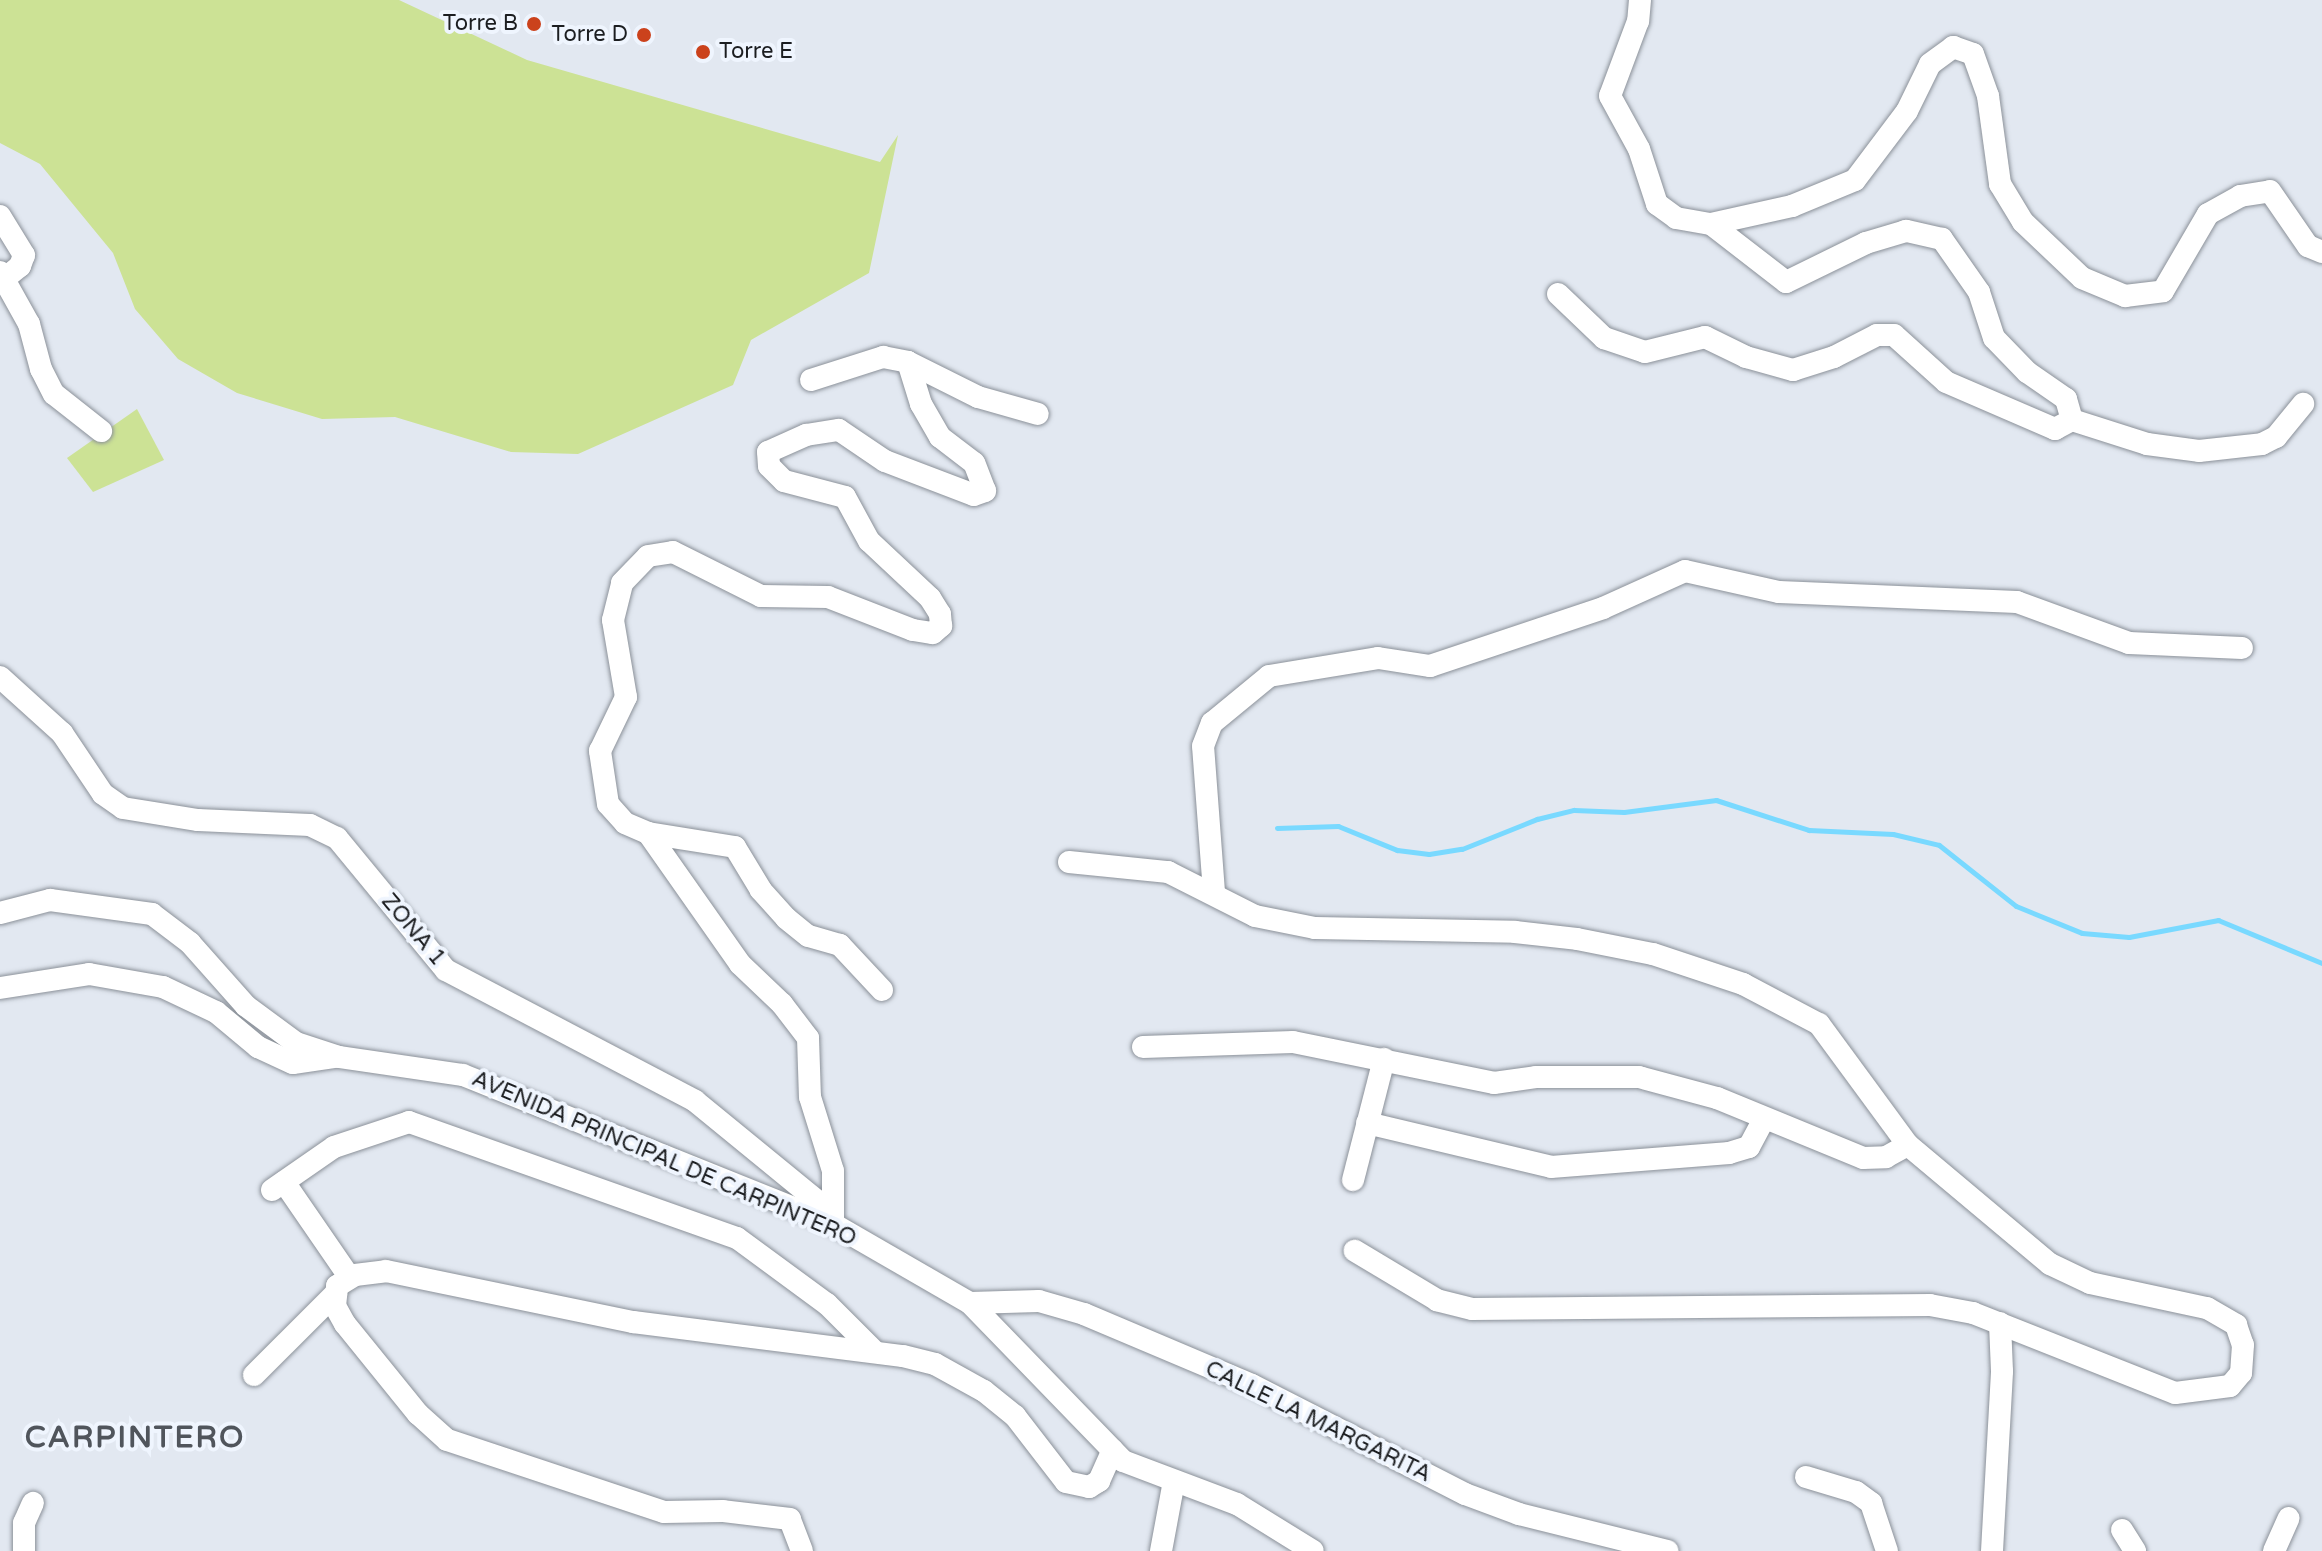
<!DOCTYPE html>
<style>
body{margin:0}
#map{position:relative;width:2322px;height:1551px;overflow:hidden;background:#e2e8f1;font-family:"Varela Round",sans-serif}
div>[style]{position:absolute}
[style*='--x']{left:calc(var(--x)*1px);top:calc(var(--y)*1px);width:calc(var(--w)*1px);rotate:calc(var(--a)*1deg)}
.green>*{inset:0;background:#cce295}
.stream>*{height:5px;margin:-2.5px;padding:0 2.5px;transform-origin:2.5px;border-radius:2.5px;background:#79d9ff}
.roads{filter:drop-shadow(0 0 2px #8b9199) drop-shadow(0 0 2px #8b9199)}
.minor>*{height:22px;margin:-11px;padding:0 11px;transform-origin:11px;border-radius:11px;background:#fff}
.dots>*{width:22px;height:22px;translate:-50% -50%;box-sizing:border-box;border:4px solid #eff5fe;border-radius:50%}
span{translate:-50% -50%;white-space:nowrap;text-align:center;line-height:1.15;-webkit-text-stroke:8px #eff5fe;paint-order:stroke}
.poi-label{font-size:22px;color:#1c1e21}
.right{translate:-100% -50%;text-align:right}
.left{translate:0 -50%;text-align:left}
.street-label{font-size:22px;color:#1c1e21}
.district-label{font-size:30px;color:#50555c;font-weight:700;letter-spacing:2px}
</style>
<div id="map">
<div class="green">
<div style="clip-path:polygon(0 0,399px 0,527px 60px,880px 162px,898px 135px,869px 273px,751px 340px,733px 385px,578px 454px,511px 452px,395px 417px,322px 419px,237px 393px,178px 359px,135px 309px,113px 253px,40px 164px,0 143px)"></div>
<div style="clip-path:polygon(137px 409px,164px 460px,93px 492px,67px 458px)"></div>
</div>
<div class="stream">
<div style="--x:1277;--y:828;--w:61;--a:-1.9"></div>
<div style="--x:1338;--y:826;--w:64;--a:22.1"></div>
<div style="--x:1397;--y:850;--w:32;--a:7"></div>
<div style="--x:1429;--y:854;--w:33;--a:-9"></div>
<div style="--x:1462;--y:849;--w:81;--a:-21.8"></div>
<div style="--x:1537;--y:819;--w:38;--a:-14"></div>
<div style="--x:1574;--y:810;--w:50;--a:2.3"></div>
<div style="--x:1624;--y:812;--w:93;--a:-7.4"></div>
<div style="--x:1716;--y:800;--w:98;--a:17.9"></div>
<div style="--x:1809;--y:830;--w:84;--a:2.7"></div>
<div style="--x:1893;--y:834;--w:47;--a:13.4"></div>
<div style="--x:1939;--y:845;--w:98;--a:38.4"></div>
<div style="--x:2016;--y:906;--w:71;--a:22.2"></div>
<div style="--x:2082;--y:933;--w:47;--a:4.9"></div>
<div style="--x:2129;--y:937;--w:91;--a:-10.8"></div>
<div style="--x:2218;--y:920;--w:113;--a:22.5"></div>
</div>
<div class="roads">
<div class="minor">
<div style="--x:1640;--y:0;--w:21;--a:95"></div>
<div style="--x:1638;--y:21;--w:80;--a:110.5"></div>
<div style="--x:1610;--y:96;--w:60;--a:61.3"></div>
<div style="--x:1639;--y:149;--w:58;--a:71.9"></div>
<div style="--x:1657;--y:204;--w:24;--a:36"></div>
<div style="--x:1676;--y:218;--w:36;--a:10"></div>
<div style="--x:1711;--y:224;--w:83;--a:-12.5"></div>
<div style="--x:1792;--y:206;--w:68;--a:-22.4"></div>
<div style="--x:1855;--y:180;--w:86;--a:-53"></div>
<div style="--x:1907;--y:111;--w:52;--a:-63.9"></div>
<div style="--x:1930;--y:64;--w:29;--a:-36"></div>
<div style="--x:1953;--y:47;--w:21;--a:19"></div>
<div style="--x:1973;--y:54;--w:45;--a:70.3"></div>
<div style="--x:1988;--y:96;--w:89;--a:82.2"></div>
<div style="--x:2000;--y:184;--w:44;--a:58.8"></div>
<div style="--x:2023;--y:222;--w:81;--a:43.5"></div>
<div style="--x:2082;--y:278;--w:47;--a:22.7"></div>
<div style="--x:2125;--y:296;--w:38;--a:-7"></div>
<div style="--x:2163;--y:291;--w:89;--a:-59.7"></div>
<div style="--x:2208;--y:214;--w:37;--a:-29"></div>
<div style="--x:2240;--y:196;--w:30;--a:-9"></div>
<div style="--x:2270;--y:191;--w:67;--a:55.4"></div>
<div style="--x:2308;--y:246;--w:15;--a:23"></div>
<div style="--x:0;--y:216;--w:46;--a:58.4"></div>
<div style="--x:24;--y:255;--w:12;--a:110"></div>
<div style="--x:20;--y:266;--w:19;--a:141"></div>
<div style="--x:0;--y:272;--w:60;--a:60.9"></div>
<div style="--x:29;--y:324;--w:47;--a:75.1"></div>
<div style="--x:41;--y:369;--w:28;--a:63"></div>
<div style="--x:54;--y:394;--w:60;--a:38.2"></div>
<div style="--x:1558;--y:294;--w:64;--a:43.7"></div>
<div style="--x:1604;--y:338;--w:43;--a:18.9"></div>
<div style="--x:1645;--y:352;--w:62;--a:-14"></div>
<div style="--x:1705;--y:337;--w:46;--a:26"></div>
<div style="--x:1746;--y:357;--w:49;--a:15.5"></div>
<div style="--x:1793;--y:370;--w:43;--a:-17.6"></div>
<div style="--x:1834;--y:357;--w:48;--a:-27.1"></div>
<div style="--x:1877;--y:335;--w:17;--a:0"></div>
<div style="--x:1894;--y:335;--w:70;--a:42.1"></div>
<div style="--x:1946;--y:382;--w:119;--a:23.3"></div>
<div style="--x:2055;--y:429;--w:19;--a:-28"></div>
<div style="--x:2072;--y:420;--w:22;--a:-106"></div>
<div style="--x:2066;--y:399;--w:47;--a:-145.3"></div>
<div style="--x:2027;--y:372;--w:47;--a:-134.1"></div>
<div style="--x:1994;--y:338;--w:48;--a:-108.1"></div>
<div style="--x:1979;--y:292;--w:65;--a:-124.9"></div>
<div style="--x:1942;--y:239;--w:37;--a:-167"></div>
<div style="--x:1906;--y:231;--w:42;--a:163.3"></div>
<div style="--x:1866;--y:243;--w:89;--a:154"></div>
<div style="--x:1786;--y:282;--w:95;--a:-142.3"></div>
<div style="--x:811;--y:380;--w:76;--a:-17.7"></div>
<div style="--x:883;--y:357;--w:25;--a:11"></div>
<div style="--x:908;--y:362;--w:78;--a:26.6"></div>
<div style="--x:978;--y:397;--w:62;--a:15.8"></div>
<div style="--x:2072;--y:420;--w:79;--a:17.7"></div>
<div style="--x:2147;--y:444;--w:52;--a:7.7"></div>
<div style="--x:2199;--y:451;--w:63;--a:-6.3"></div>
<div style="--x:2262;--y:444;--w:16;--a:-27"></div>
<div style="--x:2276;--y:437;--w:43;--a:-50.7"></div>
<div style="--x:0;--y:677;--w:84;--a:42.1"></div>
<div style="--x:62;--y:733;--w:73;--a:56.1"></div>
<div style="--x:103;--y:794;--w:24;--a:35"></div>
<div style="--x:123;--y:808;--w:76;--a:9.1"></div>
<div style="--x:198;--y:820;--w:112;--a:2.6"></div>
<div style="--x:310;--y:825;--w:30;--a:26"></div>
<div style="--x:337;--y:838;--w:171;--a:50.5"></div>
<div style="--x:446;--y:970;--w:281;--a:27.7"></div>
<div style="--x:695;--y:1101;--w:158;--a:39.3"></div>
<div style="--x:817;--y:1201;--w:28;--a:55"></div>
<div style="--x:648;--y:833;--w:160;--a:54.9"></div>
<div style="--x:740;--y:964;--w:58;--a:43.6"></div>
<div style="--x:782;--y:1004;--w:43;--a:52.6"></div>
<div style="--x:808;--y:1038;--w:59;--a:88.1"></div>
<div style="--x:810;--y:1097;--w:77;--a:72.7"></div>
<div style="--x:833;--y:1171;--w:53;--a:90"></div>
<div style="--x:1069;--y:862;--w:100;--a:5.8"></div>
<div style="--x:1168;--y:872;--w:97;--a:26.8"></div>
<div style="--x:1255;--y:916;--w:61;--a:11.3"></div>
<div style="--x:1315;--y:928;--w:200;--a:1.1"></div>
<div style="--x:1515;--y:932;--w:62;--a:6.4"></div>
<div style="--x:1577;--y:939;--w:77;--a:11.2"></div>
<div style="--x:1653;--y:954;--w:95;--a:18.4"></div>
<div style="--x:1743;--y:984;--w:86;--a:27.8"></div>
<div style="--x:1819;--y:1024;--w:150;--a:53.7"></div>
<div style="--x:1908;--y:1145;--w:185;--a:40"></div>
<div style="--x:2050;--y:1264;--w:44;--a:25.4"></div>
<div style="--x:2090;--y:1283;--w:120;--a:12.1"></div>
<div style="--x:2207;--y:1308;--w:34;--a:30"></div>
<div style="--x:2236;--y:1325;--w:21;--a:71"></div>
<div style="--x:2243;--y:1345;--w:28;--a:94"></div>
<div style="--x:2241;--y:1373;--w:17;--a:130"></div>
<div style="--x:2230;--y:1386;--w:55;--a:172.7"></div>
<div style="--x:2175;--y:1393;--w:217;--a:-158.4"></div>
<div style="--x:1973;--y:1313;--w:44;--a:-169.5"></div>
<div style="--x:1930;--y:1305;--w:458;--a:179.5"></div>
<div style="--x:1472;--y:1309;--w:36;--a:-166"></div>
<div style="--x:1437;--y:1300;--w:96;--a:-149.1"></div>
<div style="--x:1214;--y:892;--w:146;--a:-94.3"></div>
<div style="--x:1203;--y:746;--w:25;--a:-69"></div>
<div style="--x:1212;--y:723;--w:74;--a:-39.5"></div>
<div style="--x:1269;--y:676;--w:110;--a:-9.4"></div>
<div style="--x:1378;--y:658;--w:53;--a:8.7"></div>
<div style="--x:1430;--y:666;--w:182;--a:-18.5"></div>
<div style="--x:1603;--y:608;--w:90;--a:-24.3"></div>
<div style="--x:1685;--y:571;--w:96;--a:12.6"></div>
<div style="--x:1779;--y:592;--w:238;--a:2.4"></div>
<div style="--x:2017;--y:602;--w:119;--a:20.1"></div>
<div style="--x:2129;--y:643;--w:113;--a:2.5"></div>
<div style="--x:0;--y:913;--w:52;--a:-14.6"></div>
<div style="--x:50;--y:900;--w:103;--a:7.8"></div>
<div style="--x:152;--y:914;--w:48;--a:37.3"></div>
<div style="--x:190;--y:943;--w:84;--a:48.4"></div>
<div style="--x:246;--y:1006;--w:62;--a:36.5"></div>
<div style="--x:296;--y:1043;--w:45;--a:18"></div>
<div style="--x:339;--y:1057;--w:125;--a:8.3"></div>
<div style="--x:463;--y:1075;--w:399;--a:21.9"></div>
<div style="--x:833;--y:1224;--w:158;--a:30"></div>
<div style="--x:970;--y:1303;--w:220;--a:45.9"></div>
<div style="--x:1123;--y:1461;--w:122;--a:20.7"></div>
<div style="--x:1237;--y:1504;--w:89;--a:31.7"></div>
<div style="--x:0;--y:988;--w:90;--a:-8.9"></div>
<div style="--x:89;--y:974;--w:75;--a:10"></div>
<div style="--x:163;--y:987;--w:59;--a:25.3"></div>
<div style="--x:216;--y:1012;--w:55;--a:39.8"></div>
<div style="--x:258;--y:1047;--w:38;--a:25"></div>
<div style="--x:293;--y:1063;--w:41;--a:-8.3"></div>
<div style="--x:882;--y:990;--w:62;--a:-133"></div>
<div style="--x:840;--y:945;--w:33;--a:-164"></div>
<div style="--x:808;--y:936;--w:28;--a:-141"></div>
<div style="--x:786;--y:918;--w:38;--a:-132"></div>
<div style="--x:761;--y:890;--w:50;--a:-121.2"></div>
<div style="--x:735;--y:847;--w:88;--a:-170.9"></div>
<div style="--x:648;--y:833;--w:25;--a:-157"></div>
<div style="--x:625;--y:823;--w:25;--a:-132"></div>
<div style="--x:608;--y:804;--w:54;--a:-98.6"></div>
<div style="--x:600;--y:751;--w:60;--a:-64.3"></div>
<div style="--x:626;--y:697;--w:78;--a:-99.6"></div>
<div style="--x:613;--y:620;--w:38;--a:-76"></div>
<div style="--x:622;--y:583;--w:37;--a:-46"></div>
<div style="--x:648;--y:556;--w:25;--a:-9"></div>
<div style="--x:673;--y:552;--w:98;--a:26.6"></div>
<div style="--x:761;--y:596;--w:67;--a:0.9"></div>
<div style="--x:828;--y:597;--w:91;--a:21.2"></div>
<div style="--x:913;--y:630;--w:20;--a:9"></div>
<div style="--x:933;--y:633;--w:11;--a:-41"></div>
<div style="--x:941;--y:626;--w:12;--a:-95"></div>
<div style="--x:940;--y:614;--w:19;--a:-122"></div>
<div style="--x:930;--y:598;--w:83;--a:-136.9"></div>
<div style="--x:869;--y:541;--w:50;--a:-118.6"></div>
<div style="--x:845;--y:497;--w:63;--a:-165.3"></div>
<div style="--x:784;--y:481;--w:21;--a:-135"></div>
<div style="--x:769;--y:466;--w:14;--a:-94"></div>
<div style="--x:768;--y:452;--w:42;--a:-24.1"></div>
<div style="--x:806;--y:435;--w:33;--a:-9"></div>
<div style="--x:839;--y:430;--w:55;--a:34"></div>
<div style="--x:885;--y:461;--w:95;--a:20.9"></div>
<div style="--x:974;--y:495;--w:12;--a:-20"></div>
<div style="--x:985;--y:491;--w:30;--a:-111"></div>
<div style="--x:974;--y:463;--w:43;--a:-142.6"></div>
<div style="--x:940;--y:437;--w:38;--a:-120"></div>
<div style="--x:921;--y:404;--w:44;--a:-107.2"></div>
<div style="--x:1143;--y:1047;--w:150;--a:-1.9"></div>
<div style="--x:1293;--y:1042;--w:205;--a:11.5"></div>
<div style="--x:1494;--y:1083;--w:42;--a:-8.1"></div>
<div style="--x:1536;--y:1077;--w:103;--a:0"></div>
<div style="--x:1639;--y:1077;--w:81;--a:15.1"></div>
<div style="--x:1717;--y:1098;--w:158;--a:22.3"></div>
<div style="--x:1863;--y:1158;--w:23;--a:-2"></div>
<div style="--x:1886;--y:1157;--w:25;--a:-29"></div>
<div style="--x:1367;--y:1123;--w:189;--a:13.4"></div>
<div style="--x:1551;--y:1167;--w:179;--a:-4.5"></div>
<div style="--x:1729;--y:1153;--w:21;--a:-17"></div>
<div style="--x:1749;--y:1147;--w:32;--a:-62"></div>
<div style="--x:1353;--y:1180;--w:125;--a:-75.6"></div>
<div style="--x:284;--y:1182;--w:116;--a:55.5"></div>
<div style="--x:272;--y:1190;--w:75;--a:-34.7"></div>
<div style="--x:334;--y:1147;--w:79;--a:-18.4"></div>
<div style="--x:409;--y:1122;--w:348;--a:19.5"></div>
<div style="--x:737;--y:1238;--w:112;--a:36.3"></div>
<div style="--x:827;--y:1304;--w:68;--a:45"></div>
<div style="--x:970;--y:1303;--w:69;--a:-1.7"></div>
<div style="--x:1039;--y:1301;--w:47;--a:16.1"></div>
<div style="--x:1084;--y:1314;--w:182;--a:22.9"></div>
<div style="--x:1252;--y:1385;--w:239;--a:27.1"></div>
<div style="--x:1465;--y:1494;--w:58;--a:20.3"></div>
<div style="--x:1519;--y:1514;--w:153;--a:14"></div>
<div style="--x:254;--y:1375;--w:116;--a:-45"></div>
<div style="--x:1806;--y:1477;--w:52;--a:16.7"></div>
<div style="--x:1856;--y:1492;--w:19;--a:36"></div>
<div style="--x:1871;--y:1503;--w:51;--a:71.6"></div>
<div style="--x:2122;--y:1530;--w:25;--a:58"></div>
<div style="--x:24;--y:1551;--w:28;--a:-90"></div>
<div style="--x:24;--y:1523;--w:22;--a:-66"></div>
<div style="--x:802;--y:1551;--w:34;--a:-111"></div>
<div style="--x:790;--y:1519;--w:67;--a:-173.2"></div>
<div style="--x:723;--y:1511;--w:59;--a:179"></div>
<div style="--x:664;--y:1512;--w:229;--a:-161.6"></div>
<div style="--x:447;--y:1440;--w:39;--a:-138"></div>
<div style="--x:418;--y:1414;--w:116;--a:-129"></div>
<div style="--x:345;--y:1324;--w:21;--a:-119"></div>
<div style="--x:335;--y:1306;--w:20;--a:-84"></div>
<div style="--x:337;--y:1286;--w:21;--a:-31"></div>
<div style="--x:355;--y:1275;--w:31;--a:-7"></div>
<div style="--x:386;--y:1271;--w:252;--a:11.7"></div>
<div style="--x:633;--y:1322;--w:272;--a:7.2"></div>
<div style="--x:903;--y:1356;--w:33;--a:14"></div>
<div style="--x:935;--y:1364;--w:56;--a:28.9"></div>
<div style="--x:984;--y:1391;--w:40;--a:39"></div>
<div style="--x:1015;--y:1416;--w:83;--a:52.3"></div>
<div style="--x:1066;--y:1482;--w:24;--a:12"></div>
<div style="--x:1089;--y:1487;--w:12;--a:-31"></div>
<div style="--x:1099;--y:1481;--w:34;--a:-66"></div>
<div style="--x:1161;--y:1551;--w:71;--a:-79.5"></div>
<div style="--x:1992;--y:1551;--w:180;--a:-86.8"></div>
<div style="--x:2002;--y:1371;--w:48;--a:-92.4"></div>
<div style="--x:2274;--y:1551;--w:36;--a:-66"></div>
</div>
</div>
<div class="dots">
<div style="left:534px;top:24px;background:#cb421c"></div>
<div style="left:644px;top:35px;background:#cb421c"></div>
<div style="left:703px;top:52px;background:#cb421c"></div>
</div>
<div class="poi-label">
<span class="right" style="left:518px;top:24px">Torre B</span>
<span class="right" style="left:628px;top:35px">Torre D</span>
<span class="left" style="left:719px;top:52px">Torre E</span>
</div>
<div class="street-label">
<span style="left:413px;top:930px;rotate:50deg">ZONA 1</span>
<span style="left:664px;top:1159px;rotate:23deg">AVENIDA PRINCIPAL DE CARPINTERO</span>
<span style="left:1318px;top:1422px;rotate:26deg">CALLE LA MARGARITA</span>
</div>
<div class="district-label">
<span style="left:135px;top:1438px">CARPINTERO</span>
</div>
</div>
